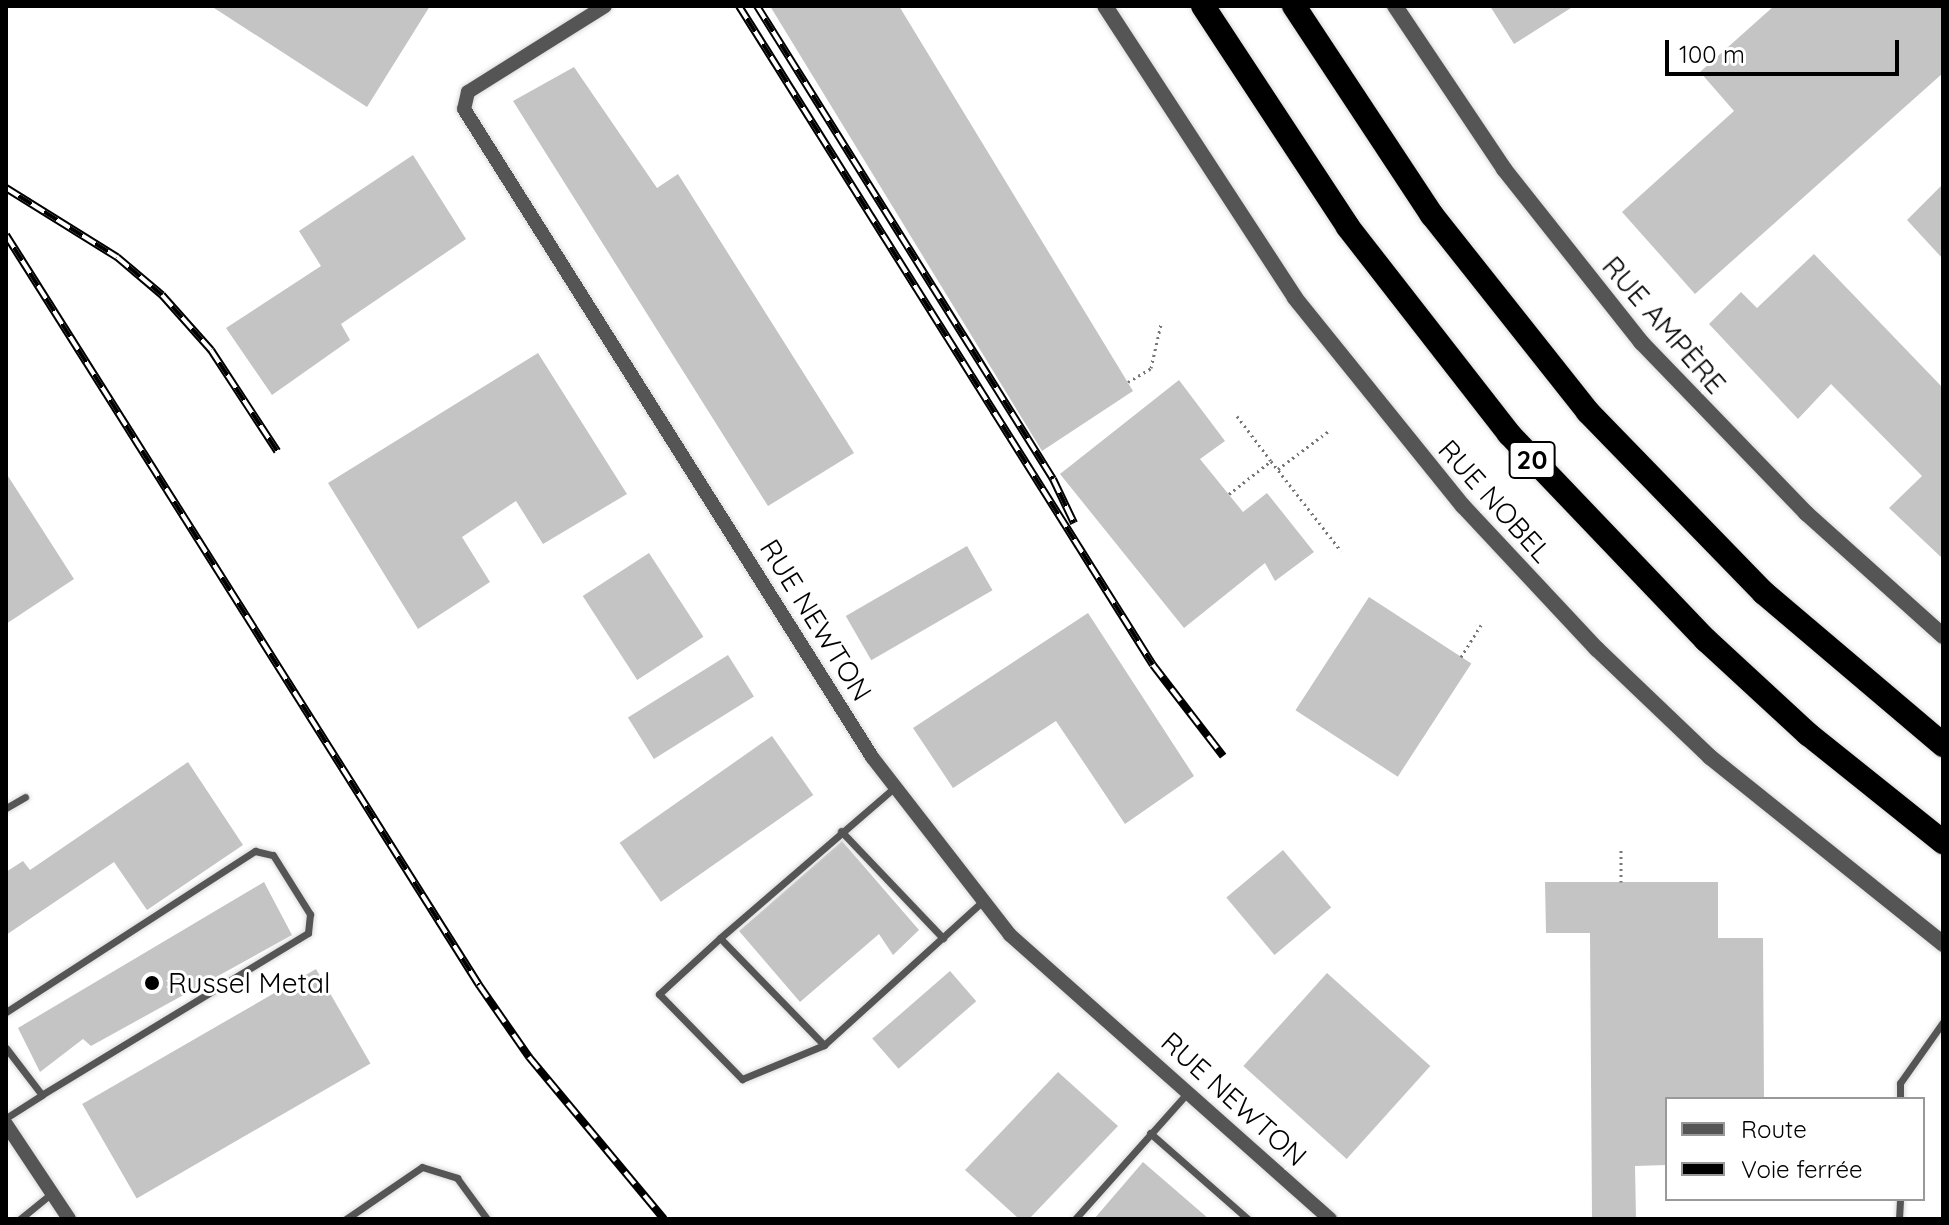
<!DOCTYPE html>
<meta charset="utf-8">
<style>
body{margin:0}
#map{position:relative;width:1949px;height:1225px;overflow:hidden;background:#fff;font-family:Quicksand,sans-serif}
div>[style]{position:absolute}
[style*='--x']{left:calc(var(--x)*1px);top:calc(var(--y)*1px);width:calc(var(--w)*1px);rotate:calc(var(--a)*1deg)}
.building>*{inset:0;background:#c4c4c4;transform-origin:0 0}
.path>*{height:3px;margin-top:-1.5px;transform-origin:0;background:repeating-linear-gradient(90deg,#777 0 2px,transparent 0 6px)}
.roads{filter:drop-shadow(0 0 2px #dbdbdb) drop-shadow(0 0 2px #dbdbdb)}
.service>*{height:7px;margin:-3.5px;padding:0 3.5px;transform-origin:3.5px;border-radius:3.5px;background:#555}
.minor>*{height:14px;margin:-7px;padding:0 7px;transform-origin:7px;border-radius:7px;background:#555}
.tertiary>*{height:16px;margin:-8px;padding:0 8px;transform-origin:8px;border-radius:8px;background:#555}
.motorway>*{height:24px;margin:-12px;padding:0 12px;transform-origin:12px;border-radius:12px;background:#000}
.rail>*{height:8px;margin-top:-4px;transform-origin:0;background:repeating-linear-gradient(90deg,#fff 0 15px,#000 0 30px);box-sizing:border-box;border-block:2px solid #000}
.dots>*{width:22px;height:22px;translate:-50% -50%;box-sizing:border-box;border:4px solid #fff;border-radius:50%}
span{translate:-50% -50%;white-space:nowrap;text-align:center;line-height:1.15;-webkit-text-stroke:6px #fff;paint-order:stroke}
.shield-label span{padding:2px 6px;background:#fff;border:2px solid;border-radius:6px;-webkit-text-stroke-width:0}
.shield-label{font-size:26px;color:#000;font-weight:700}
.street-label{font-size:28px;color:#000}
.poi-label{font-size:28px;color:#000}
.left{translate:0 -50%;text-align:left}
.frame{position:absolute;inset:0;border:8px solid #000;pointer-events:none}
.legend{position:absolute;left:1665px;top:1097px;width:260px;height:104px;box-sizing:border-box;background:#fff;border:2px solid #999;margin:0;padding:10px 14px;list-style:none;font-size:24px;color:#000}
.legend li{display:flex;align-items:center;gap:16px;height:40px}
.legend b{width:40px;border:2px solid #999}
.scale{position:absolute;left:1665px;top:40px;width:234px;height:36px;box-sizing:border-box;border:4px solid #000;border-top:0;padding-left:10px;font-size:24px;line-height:28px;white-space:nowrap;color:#000;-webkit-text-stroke:6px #fff;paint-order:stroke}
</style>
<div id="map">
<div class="building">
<div style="clip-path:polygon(211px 6px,430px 6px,367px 107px)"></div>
<div style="clip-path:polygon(770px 6px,899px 6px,1133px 391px,1042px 451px)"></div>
<div style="clip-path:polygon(1490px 6px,1574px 6px,1514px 44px)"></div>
<div style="clip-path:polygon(1774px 6px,1943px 6px,1943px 73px,1695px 294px,1622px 212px,1734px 111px,1700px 72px)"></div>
<div style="clip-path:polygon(574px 67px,657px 188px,678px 174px,854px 453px,768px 506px,513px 101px)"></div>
<div style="clip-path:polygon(413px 155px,466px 239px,341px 324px,350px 340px,272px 395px,226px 328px,321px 266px,299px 231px)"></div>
<div style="clip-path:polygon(1943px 184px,1943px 259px,1907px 220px)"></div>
<div style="clip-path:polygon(1814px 254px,1943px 388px,1943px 559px,1889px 508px,1922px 476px,1831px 384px,1798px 419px,1709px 324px,1741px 292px,1757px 308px)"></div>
<div style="clip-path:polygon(538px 353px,627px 494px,543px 544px,516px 501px,462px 537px,490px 582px,418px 629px,328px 483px)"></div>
<div style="clip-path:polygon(1179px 380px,1225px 441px,1200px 459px,1243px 512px,1267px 493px,1314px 552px,1275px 581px,1265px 563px,1184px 628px,1060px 474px)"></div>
<div style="clip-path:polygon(6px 473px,74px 579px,6px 624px)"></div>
<div style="left:967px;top:546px;width:51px;height:140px;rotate:60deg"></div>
<div style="left:649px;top:553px;width:100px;height:79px;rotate:57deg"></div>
<div style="left:1369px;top:597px;width:122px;height:135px;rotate:33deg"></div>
<div style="clip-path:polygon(1088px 613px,1194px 776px,1125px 824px,1056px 721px,953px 788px,913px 728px)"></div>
<div style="left:728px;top:655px;width:49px;height:118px;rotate:58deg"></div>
<div style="left:772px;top:736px;width:72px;height:186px;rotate:55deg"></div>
<div style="clip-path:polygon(188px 762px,243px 845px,147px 910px,114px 862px,6px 935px,6px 872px,23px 861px,30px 870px)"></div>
<div style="clip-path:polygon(842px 841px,919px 930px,893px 955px,879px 934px,800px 1002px,739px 931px)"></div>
<div style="left:1283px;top:850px;width:75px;height:74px;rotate:50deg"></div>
<div style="clip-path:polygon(264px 882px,292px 935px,91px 1046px,83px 1039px,40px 1072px,18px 1028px)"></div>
<div style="clip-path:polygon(1545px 882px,1718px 882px,1718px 938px,1763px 938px,1764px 1099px,1667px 1099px,1667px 1165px,1635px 1166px,1636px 1219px,1592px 1219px,1590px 933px,1546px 933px)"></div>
<div style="left:316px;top:969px;width:109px;height:270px;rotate:60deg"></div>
<div style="left:950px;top:971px;width:40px;height:103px;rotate:49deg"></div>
<div style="left:1327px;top:973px;width:139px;height:125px;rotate:42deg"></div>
<div style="clip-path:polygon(1058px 1072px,1118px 1126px,1029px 1219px,1019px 1219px,965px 1170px)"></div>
<div style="clip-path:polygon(1143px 1162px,1209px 1219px,1094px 1219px)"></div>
</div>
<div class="path">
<div style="--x:1128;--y:382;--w:27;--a:-31"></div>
<div style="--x:1151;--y:368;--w:45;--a:-77.2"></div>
<div style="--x:1237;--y:416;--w:56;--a:52.9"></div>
<div style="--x:1278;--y:469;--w:65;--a:-36.9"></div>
<div style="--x:1229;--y:494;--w:53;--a:-38.2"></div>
<div style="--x:1271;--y:461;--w:114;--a:52.1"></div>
<div style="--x:1461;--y:657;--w:38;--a:-58"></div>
<div style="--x:1621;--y:882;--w:32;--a:-90"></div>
</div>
<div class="roads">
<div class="service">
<div style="--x:6;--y:808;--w:22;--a:-30"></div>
<div style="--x:841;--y:831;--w:148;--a:46.4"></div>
<div style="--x:720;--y:938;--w:83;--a:137.4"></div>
<div style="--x:659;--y:994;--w:119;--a:45.7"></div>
<div style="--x:742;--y:1079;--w:89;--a:-22.5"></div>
<div style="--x:824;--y:1045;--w:215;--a:-42.2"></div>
<div style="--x:6;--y:1012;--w:297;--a:-32.9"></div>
<div style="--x:255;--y:851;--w:18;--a:13"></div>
<div style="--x:273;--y:855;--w:70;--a:57.9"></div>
<div style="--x:310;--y:914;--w:19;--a:96"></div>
<div style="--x:308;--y:933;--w:311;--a:148.7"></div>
<div style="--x:824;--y:1045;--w:149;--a:-134.2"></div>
<div style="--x:720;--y:938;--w:231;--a:-40.8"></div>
<div style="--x:6;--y:1048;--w:59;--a:52.5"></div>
<div style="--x:42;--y:1095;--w:43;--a:147.4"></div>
<div style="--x:1900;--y:1099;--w:16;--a:-90"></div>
<div style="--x:1900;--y:1083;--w:75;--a:-54.8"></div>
<div style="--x:1150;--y:1133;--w:130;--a:41.3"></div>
<div style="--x:20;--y:1219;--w:41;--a:-39.1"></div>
<div style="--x:346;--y:1219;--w:92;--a:-34.4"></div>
<div style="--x:422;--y:1167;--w:37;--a:17"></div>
<div style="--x:457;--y:1178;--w:51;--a:53.8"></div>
<div style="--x:1075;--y:1219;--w:170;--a:-48.3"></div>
<div style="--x:1899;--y:1219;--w:20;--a:-87"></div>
</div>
<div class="minor">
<div style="--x:605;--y:6;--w:162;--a:147.9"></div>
<div style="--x:468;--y:92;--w:17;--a:103"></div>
<div style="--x:464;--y:109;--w:766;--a:57.8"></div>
<div style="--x:872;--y:757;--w:225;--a:52.2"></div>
<div style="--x:1010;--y:935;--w:428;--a:41.6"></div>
<div style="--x:6;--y:1124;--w:114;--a:56.4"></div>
</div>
<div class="tertiary">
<div style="--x:1105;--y:6;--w:348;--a:56.9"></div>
<div style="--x:1295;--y:298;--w:267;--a:51.1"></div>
<div style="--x:1463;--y:506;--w:196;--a:46.9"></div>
<div style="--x:1597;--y:649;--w:156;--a:43.7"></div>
<div style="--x:1710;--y:757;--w:299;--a:38.7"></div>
<div style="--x:1395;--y:6;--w:196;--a:56.2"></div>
<div style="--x:1504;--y:169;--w:221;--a:51.6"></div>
<div style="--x:1641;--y:342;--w:238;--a:46"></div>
<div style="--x:1806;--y:513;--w:184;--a:41.9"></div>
</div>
<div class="motorway">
<div style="--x:1203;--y:6;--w:264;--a:56.7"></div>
<div style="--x:1348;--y:227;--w:262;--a:52.1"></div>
<div style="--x:1509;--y:434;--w:285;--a:46.3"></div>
<div style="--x:1706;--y:640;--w:139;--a:42.7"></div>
<div style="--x:1808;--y:734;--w:173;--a:38.7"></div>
<div style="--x:1294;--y:6;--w:250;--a:56.6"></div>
<div style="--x:1432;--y:215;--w:251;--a:51.6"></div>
<div style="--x:1588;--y:412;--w:252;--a:45.8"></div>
<div style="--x:1764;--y:593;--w:235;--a:40.3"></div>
</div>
</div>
<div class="rail">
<div style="--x:739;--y:6;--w:778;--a:57.86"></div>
<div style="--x:1153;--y:665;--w:115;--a:52.4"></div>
<div style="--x:757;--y:6;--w:558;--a:57.96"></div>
<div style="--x:1053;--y:479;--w:49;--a:64.5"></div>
<div style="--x:6;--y:188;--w:131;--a:31.9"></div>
<div style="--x:117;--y:257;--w:59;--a:40.2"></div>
<div style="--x:162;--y:295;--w:74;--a:48.3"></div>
<div style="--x:211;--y:350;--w:121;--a:56.8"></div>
<div style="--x:6;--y:235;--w:887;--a:57.76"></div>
<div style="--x:479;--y:985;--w:88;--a:55.2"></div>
<div style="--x:529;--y:1057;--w:211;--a:50.2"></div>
</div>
<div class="dots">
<div style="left:152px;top:983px;background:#000"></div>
</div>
<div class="shield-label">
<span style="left:1532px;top:460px">20</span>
</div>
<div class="street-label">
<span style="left:1664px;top:325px;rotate:49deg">RUE AMPÈRE</span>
<span style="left:1495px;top:501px;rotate:48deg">RUE NOBEL</span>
<span style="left:816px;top:620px;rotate:58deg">RUE NEWTON</span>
<span style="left:1234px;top:1099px;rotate:42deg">RUE NEWTON</span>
</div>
<div class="poi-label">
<span class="left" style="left:168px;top:983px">Russel Metal</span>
</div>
<div class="frame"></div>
<ul class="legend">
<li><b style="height:10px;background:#555"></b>Route</li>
<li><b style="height:10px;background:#000"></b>Voie ferrée</li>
</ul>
<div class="scale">100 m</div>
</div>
